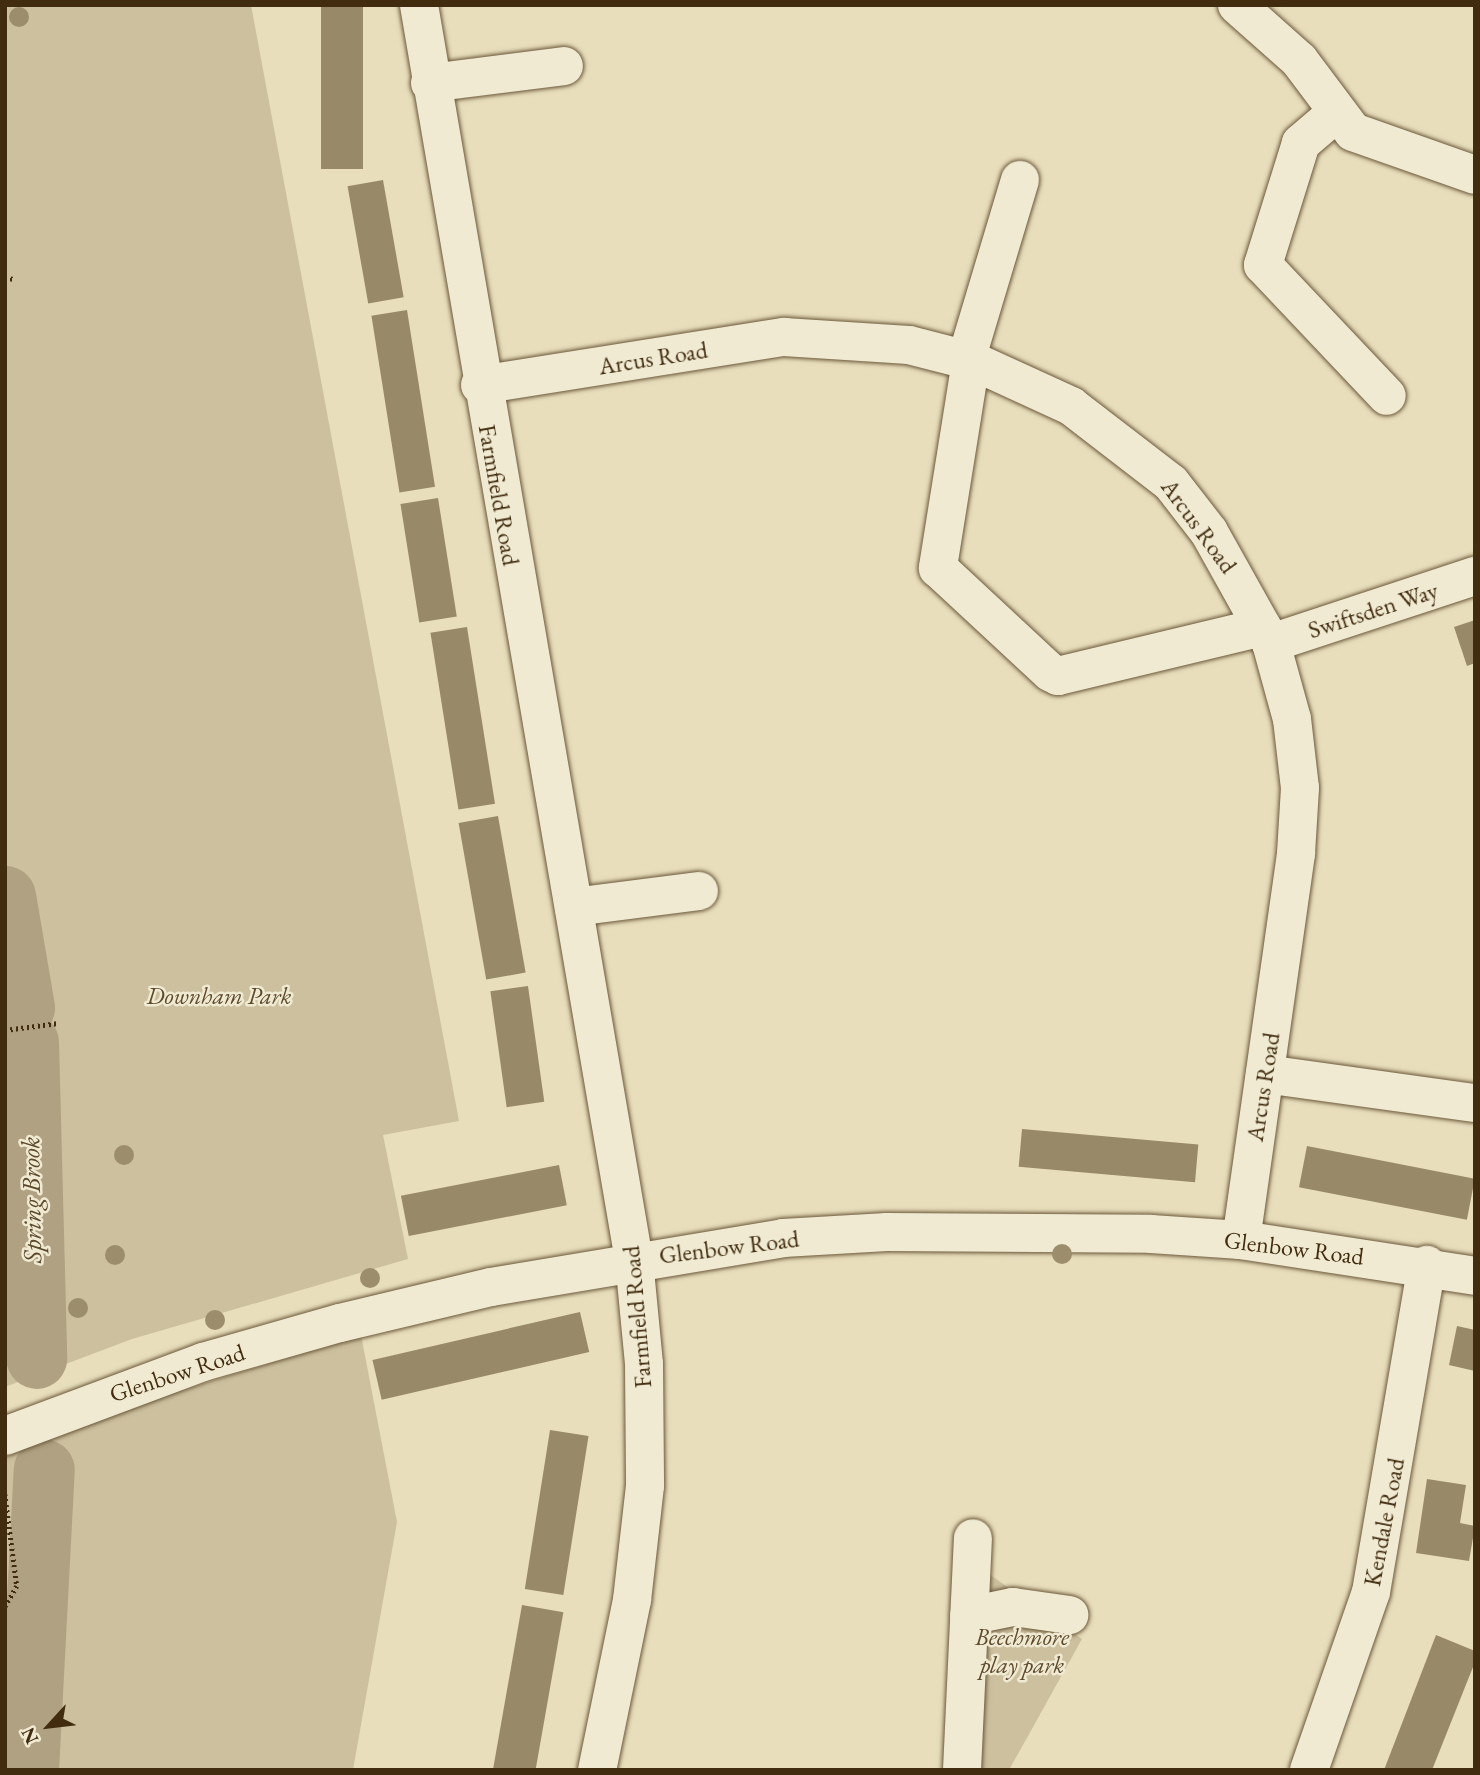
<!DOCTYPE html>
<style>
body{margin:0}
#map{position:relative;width:1480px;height:1775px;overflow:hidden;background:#e8debc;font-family:"EB Garamond",serif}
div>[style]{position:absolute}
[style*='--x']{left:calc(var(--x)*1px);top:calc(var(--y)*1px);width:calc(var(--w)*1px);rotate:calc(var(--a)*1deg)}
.green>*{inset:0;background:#ccc09f}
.river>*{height:61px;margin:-30.5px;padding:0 30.5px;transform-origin:30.5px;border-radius:30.5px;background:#afa181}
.building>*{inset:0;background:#988969;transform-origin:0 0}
.path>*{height:4.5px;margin-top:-2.25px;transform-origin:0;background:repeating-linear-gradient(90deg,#412c0f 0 2px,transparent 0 5.5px)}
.roads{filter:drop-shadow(0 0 2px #6b583a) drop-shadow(0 0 2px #6b583a)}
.minor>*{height:38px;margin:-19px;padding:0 19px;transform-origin:19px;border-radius:19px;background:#f0ead3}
.trees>*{width:20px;height:20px;margin:-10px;border-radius:50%;background:#9c8d6d}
span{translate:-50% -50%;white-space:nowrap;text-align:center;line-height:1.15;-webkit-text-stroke:5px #f0ead3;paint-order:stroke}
.street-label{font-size:24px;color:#412c0f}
.park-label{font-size:24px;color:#5d4a2c;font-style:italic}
.water-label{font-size:26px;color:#5c492c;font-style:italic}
.frame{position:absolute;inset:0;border:7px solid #412c0f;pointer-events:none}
.north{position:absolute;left:14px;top:1691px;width:70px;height:70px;-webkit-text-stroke:5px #f0ead3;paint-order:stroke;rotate:243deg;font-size:19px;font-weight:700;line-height:28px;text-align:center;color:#412c0f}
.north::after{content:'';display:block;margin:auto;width:24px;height:32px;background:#412c0f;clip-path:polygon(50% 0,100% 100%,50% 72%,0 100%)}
</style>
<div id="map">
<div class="green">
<div style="clip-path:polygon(5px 5px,251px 5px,459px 1121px,383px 1135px,408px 1259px,132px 1339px,5px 1387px)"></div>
<div style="clip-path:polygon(361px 1335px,397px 1522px,353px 1770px,5px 1770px,5px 1457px,135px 1405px)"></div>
<div style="clip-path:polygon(979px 1567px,1082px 1639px,1009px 1770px,972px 1770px)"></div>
</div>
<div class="river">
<div style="--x:5;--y:896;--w:113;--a:80.3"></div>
<div style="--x:28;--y:1042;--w:316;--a:88.5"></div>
<div style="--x:28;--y:1770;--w:301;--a:-87"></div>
</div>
<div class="building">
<div style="left:321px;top:5px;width:42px;height:164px"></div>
<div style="left:383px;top:180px;width:119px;height:36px;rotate:80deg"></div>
<div style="left:407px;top:310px;width:179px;height:36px;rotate:81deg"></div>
<div style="left:438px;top:498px;width:120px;height:38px;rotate:81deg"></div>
<div style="clip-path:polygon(1475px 620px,1475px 663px,1467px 666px,1454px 627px)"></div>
<div style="left:467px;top:627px;width:179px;height:37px;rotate:81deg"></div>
<div style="left:498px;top:816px;width:159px;height:40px;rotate:80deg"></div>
<div style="left:528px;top:986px;width:117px;height:38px;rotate:82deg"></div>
<div style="left:1022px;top:1129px;width:177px;height:38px;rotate:5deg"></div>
<div style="left:1307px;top:1146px;width:171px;height:42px;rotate:11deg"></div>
<div style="left:559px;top:1165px;width:41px;height:161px;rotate:79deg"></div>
<div style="left:580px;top:1312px;width:41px;height:213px;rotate:77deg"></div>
<div style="clip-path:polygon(1457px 1326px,1475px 1330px,1475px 1371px,1449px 1365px)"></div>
<div style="left:550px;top:1430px;width:39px;height:161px;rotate:9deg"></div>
<div style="clip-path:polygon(1427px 1479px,1466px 1485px,1460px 1523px,1475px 1526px,1469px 1561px,1416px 1553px)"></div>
<div style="left:522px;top:1605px;width:42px;height:168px;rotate:10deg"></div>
<div style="clip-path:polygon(1436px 1635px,1475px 1651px,1475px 1662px,1432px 1770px,1384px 1770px)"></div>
</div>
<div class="path">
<div style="--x:5;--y:277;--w:8;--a:14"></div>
<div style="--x:5;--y:1030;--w:54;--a:-7.4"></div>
<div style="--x:5;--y:1494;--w:93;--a:82.6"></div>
<div style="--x:17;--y:1586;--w:24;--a:120"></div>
</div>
<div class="roads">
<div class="minor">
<div style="--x:419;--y:5;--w:1273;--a:80.28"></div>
<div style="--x:634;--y:1260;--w:104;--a:84.5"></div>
<div style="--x:644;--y:1364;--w:122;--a:89.5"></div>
<div style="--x:645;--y:1486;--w:115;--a:96.5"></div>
<div style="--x:632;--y:1600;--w:174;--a:101.6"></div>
<div style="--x:1237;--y:5;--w:83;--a:41.6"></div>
<div style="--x:1299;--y:60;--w:90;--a:53.1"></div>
<div style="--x:1353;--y:132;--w:129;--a:19.4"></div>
<div style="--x:430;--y:83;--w:135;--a:-7.2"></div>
<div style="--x:1335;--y:114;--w:45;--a:139.5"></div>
<div style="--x:1301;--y:143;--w:128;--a:107.3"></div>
<div style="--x:1263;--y:265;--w:180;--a:46.6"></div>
<div style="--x:966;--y:360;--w:188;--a:-73.3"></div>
<div style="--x:971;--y:361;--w:210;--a:99.1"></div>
<div style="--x:938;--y:568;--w:153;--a:42.9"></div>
<div style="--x:1050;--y:672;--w:9;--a:27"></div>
<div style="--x:1058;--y:676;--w:210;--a:-13.5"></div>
<div style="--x:480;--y:385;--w:308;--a:-9"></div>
<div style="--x:784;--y:337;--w:125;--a:3.7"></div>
<div style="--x:909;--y:345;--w:68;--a:14.4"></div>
<div style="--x:975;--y:362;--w:106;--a:24.6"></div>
<div style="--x:1071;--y:406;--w:126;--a:37.6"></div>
<div style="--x:1171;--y:483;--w:62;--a:52.2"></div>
<div style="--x:1209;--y:532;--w:127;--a:60.8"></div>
<div style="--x:1271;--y:643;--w:79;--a:74.6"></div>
<div style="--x:1292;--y:719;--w:69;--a:83.4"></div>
<div style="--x:1300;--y:788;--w:66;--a:93.5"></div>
<div style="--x:1296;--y:854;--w:390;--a:98.1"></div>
<div style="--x:1271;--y:643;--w:215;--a:-18.2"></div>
<div style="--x:574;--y:907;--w:126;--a:-7.3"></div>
<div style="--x:1265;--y:1074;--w:212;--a:7.9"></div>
<div style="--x:5;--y:1436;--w:211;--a:-20.5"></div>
<div style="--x:203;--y:1362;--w:142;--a:-15.9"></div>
<div style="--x:340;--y:1323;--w:155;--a:-13.4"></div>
<div style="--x:491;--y:1287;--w:296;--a:-9.5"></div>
<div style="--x:783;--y:1238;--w:104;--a:-3.3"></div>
<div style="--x:887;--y:1232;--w:264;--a:0.4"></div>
<div style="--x:1151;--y:1234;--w:90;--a:3.8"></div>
<div style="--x:1241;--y:1240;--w:237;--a:8.7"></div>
<div style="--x:969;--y:1616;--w:45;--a:-11.6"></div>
<div style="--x:1013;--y:1607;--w:57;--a:8.1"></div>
<div style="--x:962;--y:1770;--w:232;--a:-87.3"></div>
<div style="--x:1309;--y:1770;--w:188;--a:-70.8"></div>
<div style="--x:1371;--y:1592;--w:332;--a:-80.3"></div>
</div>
</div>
<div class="trees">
<div style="left:19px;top:17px"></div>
<div style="left:124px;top:1155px"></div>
<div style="left:1062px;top:1254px"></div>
<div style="left:115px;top:1255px"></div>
<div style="left:370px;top:1278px"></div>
<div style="left:78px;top:1308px"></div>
<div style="left:215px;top:1320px"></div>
</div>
<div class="street-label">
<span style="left:653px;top:358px;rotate:-9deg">Arcus Road</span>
<span style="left:499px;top:495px;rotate:80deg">Farmfield Road</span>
<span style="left:1199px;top:526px;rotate:54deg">Arcus Road</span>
<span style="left:1373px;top:610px;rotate:-18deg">Swiftsden Way</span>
<span style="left:1263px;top:1087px;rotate:-81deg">Arcus Road</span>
<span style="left:729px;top:1247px;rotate:-7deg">Glenbow Road</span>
<span style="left:1294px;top:1248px;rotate:7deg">Glenbow Road</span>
<span style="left:637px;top:1317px;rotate:-95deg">Farmfield Road</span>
<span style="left:177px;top:1373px;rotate:-18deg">Glenbow Road</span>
<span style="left:1384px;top:1522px;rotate:-79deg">Kendale Road</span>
</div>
<div class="park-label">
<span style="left:219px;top:996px">Downham Park</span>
<span style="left:1022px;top:1651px">Beechmore<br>play park</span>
</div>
<div class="water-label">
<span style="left:32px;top:1200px;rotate:-91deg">Spring Brook</span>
</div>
<div class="frame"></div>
<div class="north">N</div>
</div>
